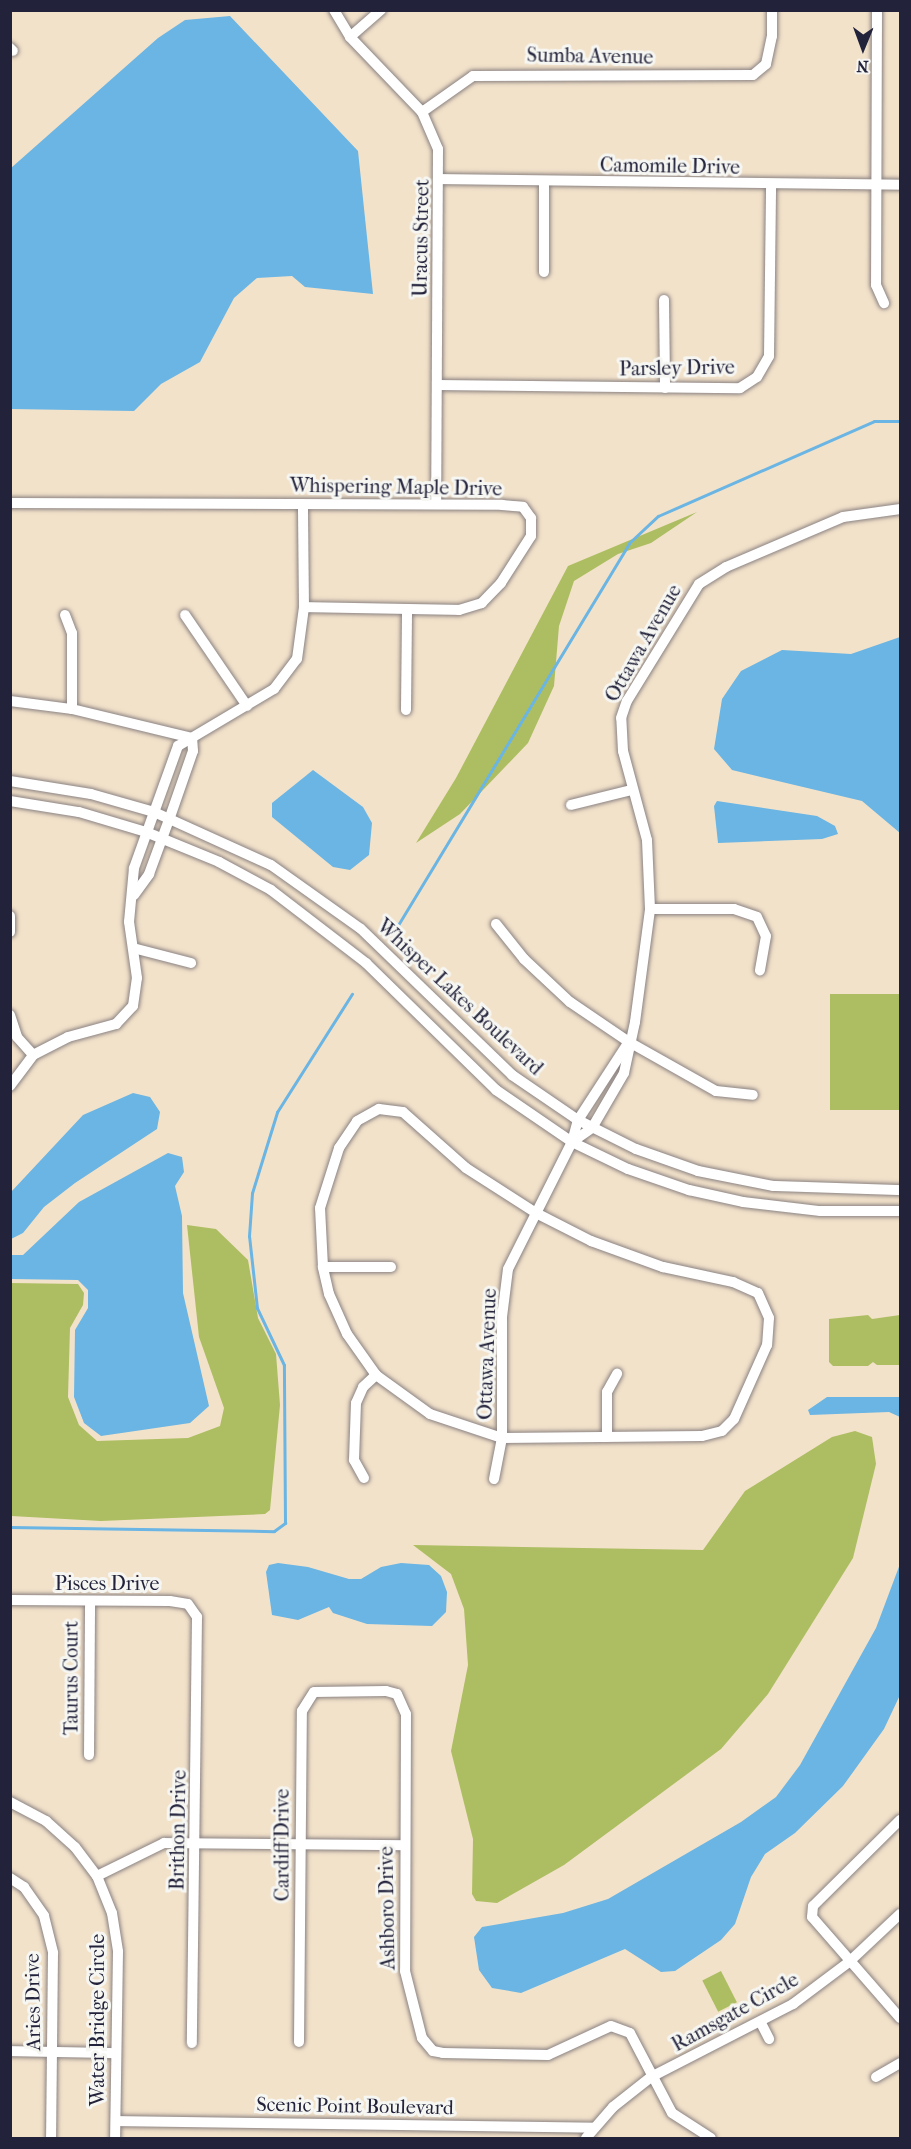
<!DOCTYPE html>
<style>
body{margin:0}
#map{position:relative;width:911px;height:2149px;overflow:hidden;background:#f3e2ca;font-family:"IM FELL French Canon",serif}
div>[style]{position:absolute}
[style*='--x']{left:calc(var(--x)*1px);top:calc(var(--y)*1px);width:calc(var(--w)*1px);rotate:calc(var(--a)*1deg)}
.green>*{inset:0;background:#acbe61;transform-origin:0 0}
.water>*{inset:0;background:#6ab5e3}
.stream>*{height:3px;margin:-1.5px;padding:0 1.5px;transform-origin:1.5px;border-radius:1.5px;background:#6ab5e3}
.roads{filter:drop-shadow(0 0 2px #8a8282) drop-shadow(0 0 2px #8a8282)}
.minor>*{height:10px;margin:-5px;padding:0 5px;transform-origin:5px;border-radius:5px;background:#fff}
span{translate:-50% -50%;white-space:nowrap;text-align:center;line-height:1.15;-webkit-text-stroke:6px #f6f6f2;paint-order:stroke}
.street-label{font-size:20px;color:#22223b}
.frame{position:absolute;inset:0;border:12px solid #22223b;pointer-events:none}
.north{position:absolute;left:833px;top:18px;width:60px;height:60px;-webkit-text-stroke:4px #f6f6f2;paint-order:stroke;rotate:181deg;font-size:16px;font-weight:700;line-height:24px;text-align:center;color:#22223b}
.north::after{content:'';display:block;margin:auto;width:21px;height:27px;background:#22223b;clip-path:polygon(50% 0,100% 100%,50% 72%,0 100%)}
</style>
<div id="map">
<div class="green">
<div style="clip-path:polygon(697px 512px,651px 543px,618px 554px,574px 581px,559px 626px,554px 686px,528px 743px,460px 814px,416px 843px,456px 778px,568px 566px)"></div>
<div style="left:830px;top:994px;width:70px;height:116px"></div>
<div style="clip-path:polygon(187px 1225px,216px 1229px,248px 1260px,258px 1318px,276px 1354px,280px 1405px,270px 1510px,265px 1514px,101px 1521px,11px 1516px,11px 1283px,78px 1284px,84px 1293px,83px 1305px,70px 1328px,68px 1397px,79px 1425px,97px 1441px,188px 1438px,220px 1426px,224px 1408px,199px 1337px)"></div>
<div style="clip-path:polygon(868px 1315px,872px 1319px,900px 1315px,900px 1365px,877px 1365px,873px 1362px,868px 1366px,833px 1366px,829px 1362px,829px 1319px)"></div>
<div style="clip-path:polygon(855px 1431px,872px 1437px,876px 1464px,853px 1558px,768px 1694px,721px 1749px,564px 1865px,497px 1903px,476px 1901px,472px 1894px,473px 1839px,451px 1751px,468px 1665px,464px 1609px,451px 1574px,413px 1545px,703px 1550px,745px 1491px,832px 1437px)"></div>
<div style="left:721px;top:1971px;width:35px;height:21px;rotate:63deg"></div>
</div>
<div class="water">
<div style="clip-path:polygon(230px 16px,358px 151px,373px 294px,305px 287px,292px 276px,257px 278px,234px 298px,200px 362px,161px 384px,134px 411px,11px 409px,11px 168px,158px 38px,185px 20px)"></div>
<div style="clip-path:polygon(900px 637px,900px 833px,862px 801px,732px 770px,714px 749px,722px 699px,741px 671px,782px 650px,851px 654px)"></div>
<div style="clip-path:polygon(313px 770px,363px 807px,372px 823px,369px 855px,350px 870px,333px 867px,272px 817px,272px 803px)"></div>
<div style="clip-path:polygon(717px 801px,817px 816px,835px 826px,838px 834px,822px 839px,718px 843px,714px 806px)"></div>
<div style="clip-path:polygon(133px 1093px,150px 1097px,160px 1112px,157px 1129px,75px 1183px,44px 1207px,23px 1233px,11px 1239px,11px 1192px,83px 1115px)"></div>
<div style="clip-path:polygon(168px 1153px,182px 1157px,184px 1172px,175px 1186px,182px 1216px,183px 1293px,209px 1406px,190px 1423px,101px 1436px,84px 1423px,74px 1397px,75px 1330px,88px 1308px,88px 1290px,78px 1280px,11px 1279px,11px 1255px,23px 1255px,79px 1202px)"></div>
<div style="clip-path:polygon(827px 1397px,900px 1397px,900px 1417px,889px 1412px,810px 1415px,808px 1410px)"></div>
<div style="clip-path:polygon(278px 1563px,308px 1567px,349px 1579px,361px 1579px,381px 1567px,401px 1563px,429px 1565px,441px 1576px,447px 1592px,446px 1612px,432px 1626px,367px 1624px,333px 1613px,329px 1607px,298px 1620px,272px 1615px,266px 1572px,269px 1565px)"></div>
<div style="clip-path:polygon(900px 1564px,900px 1695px,884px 1729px,843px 1786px,795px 1833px,765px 1854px,751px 1877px,735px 1924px,721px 1940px,675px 1971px,661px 1972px,625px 1949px,521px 1993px,492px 1988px,479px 1970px,474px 1937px,482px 1927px,563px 1913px,608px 1899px,741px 1822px,776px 1797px,800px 1765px,876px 1628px)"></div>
</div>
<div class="stream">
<div style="--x:398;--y:925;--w:446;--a:-58.8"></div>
<div style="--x:629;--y:543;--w:40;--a:-43"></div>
<div style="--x:658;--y:516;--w:236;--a:-23.7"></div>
<div style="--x:874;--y:421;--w:26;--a:0"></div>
<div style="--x:10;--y:1527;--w:264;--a:0.9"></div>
<div style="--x:274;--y:1531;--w:14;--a:-36"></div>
<div style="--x:285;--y:1523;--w:158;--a:-90.4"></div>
<div style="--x:284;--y:1365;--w:63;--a:-115.3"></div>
<div style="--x:257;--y:1308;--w:72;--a:-96.3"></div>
<div style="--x:249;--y:1236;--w:43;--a:-86"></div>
<div style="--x:252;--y:1193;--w:85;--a:-72.8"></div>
<div style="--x:277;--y:1112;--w:140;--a:-57.6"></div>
</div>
<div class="roads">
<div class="minor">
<div style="--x:334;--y:10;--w:31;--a:59"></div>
<div style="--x:350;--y:37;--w:104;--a:46.2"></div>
<div style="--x:422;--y:112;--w:40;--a:66.6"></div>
<div style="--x:438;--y:149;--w:354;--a:90.3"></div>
<div style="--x:877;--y:10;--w:275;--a:90.2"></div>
<div style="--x:876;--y:285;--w:20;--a:66"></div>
<div style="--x:350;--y:37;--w:41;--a:-41.1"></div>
<div style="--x:10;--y:48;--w:4;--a:45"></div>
<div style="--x:422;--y:112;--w:62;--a:-35.2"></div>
<div style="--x:473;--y:76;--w:280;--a:-0.2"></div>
<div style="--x:753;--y:75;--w:17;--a:-40"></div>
<div style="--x:766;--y:64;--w:29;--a:-78"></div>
<div style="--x:772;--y:36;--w:26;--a:-90"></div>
<div style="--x:440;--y:179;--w:460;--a:0.7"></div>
<div style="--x:544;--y:272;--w:90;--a:-90"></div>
<div style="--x:664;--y:300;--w:88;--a:89.3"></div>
<div style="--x:437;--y:385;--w:303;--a:0.6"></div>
<div style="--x:740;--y:388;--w:20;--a:-33"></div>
<div style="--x:757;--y:377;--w:24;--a:-60"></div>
<div style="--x:769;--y:356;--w:171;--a:-89.3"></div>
<div style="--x:10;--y:503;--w:492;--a:0.2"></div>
<div style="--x:502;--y:505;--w:21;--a:5"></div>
<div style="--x:523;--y:507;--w:14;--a:54"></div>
<div style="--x:531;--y:518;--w:18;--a:90"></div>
<div style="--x:531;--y:536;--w:56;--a:122.6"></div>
<div style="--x:501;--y:583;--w:28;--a:134"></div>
<div style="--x:482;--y:603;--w:24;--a:163"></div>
<div style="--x:459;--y:610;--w:155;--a:-178.9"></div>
<div style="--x:65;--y:615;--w:19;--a:69"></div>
<div style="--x:72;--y:633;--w:76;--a:90"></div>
<div style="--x:185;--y:615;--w:110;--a:55.7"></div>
<div style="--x:10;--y:701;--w:63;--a:7.4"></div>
<div style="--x:72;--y:709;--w:123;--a:13.6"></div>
<div style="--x:406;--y:710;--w:100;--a:-89.4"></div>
<div style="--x:10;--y:781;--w:82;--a:9.1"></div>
<div style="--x:91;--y:794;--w:66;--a:15.9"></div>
<div style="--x:154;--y:812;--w:128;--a:24.4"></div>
<div style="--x:271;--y:865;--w:110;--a:35.4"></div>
<div style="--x:361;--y:929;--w:210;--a:44"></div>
<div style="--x:512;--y:1075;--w:80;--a:34.3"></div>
<div style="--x:578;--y:1120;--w:65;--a:26.6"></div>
<div style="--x:636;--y:1149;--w:66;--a:19.5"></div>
<div style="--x:698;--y:1171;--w:76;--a:11.3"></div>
<div style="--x:773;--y:1186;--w:127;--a:1.8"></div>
<div style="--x:10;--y:801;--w:70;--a:9.1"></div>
<div style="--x:79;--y:812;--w:70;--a:16.6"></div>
<div style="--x:146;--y:832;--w:79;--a:22.3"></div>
<div style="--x:219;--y:862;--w:59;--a:28.3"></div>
<div style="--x:271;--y:890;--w:120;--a:37.5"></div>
<div style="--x:366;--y:963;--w:182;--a:44.3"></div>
<div style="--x:496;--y:1090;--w:92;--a:34.4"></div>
<div style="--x:572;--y:1142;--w:62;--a:25.7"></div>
<div style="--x:628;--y:1169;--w:65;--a:19"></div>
<div style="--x:689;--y:1190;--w:55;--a:12.5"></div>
<div style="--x:743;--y:1202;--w:78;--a:6.7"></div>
<div style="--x:820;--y:1211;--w:80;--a:0"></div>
<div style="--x:571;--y:805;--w:62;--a:-14"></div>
<div style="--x:134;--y:895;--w:26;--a:-54"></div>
<div style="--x:149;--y:874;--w:61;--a:-69.8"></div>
<div style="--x:170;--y:817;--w:70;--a:-70.8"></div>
<div style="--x:193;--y:751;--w:13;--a:-94"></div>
<div style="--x:650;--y:909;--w:84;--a:0"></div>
<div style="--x:734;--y:909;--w:24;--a:19"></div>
<div style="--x:757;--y:917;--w:21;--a:65"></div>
<div style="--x:766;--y:936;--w:35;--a:100"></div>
<div style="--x:10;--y:916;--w:16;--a:90"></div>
<div style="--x:496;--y:924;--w:45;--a:51.3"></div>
<div style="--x:524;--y:959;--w:63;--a:43.1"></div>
<div style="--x:570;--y:1002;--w:71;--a:34.1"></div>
<div style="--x:629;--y:1042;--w:100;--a:29.4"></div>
<div style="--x:716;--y:1091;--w:37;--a:6"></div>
<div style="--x:133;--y:948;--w:60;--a:14.5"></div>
<div style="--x:10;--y:1015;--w:23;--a:72"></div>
<div style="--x:17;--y:1037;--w:24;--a:48"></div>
<div style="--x:10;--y:1086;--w:39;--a:-53"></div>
<div style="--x:33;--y:1055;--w:39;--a:-27"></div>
<div style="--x:68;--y:1037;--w:50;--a:-15.2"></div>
<div style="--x:116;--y:1024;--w:25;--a:-47"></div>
<div style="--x:133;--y:1006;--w:28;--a:-82"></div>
<div style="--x:137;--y:978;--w:57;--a:-98.1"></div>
<div style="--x:129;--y:922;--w:54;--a:-84.7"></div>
<div style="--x:134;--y:868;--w:130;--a:-70.2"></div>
<div style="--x:178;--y:746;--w:112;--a:-30.7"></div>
<div style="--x:274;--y:689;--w:38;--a:-53"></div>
<div style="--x:297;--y:659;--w:52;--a:-82.3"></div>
<div style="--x:304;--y:607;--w:103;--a:-90.6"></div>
<div style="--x:379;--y:1109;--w:24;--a:7"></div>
<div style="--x:403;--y:1112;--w:84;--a:41.6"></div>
<div style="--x:466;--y:1168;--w:83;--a:32.7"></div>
<div style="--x:536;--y:1213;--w:62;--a:27"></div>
<div style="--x:591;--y:1241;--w:77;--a:19.9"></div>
<div style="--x:663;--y:1267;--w:72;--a:12.1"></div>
<div style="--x:733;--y:1282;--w:27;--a:24"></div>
<div style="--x:758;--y:1293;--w:27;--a:66"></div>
<div style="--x:769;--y:1318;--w:27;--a:94"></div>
<div style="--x:767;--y:1345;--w:81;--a:114"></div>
<div style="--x:734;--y:1419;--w:17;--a:135"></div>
<div style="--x:722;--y:1431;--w:21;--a:166"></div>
<div style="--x:702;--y:1436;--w:200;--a:179.4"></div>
<div style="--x:502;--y:1438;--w:76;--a:-161.6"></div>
<div style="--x:430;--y:1414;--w:67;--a:-144.2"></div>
<div style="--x:376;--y:1375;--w:50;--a:-125.3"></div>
<div style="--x:347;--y:1334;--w:44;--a:-114.2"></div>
<div style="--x:329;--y:1294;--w:28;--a:-103"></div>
<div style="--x:323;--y:1267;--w:59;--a:-92.9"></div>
<div style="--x:320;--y:1208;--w:63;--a:-72.4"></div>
<div style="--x:339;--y:1148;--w:32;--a:-56"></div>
<div style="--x:357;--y:1121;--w:25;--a:-29"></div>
<div style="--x:572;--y:1142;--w:24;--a:-35"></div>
<div style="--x:592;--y:1128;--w:64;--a:-59.8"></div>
<div style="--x:624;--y:1073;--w:52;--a:-77.8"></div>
<div style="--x:635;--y:1022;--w:114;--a:-82.4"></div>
<div style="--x:650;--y:909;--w:69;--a:-92.5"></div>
<div style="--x:647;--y:840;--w:92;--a:-105.1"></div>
<div style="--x:623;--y:751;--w:33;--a:-93"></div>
<div style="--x:621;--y:718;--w:18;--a:-71"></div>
<div style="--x:627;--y:701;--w:137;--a:-58.4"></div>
<div style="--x:699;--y:584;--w:32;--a:-32"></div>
<div style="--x:726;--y:567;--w:127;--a:-23.1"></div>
<div style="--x:843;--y:517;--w:58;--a:-8"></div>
<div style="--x:323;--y:1267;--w:68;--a:0"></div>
<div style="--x:607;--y:1437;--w:45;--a:-90"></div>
<div style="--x:607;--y:1392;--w:21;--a:-61"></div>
<div style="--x:364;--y:1478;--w:21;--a:-119"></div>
<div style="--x:354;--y:1460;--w:57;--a:-88"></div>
<div style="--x:356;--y:1403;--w:17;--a:-66"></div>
<div style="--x:363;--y:1387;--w:18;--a:-43"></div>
<div style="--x:494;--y:1479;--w:42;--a:-79"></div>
<div style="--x:502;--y:1438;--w:121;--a:-90"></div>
<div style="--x:502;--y:1317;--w:48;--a:-82.9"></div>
<div style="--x:508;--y:1269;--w:142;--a:-63.3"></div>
<div style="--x:572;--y:1142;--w:23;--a:-75"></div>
<div style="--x:578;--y:1120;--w:92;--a:-57"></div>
<div style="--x:10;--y:1600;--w:160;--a:0.4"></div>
<div style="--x:170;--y:1601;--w:18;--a:9"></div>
<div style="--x:188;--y:1604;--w:16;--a:55"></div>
<div style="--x:197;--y:1617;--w:426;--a:90.7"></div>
<div style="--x:89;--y:1755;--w:153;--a:-89.6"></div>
<div style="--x:10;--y:1802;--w:41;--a:27.8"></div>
<div style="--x:46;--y:1821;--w:39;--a:42"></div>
<div style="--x:75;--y:1847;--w:36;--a:53"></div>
<div style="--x:97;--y:1876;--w:40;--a:68"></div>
<div style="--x:112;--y:1913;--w:39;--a:81"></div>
<div style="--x:118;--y:1952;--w:186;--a:90.9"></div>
<div style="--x:900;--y:1820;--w:122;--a:135.3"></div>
<div style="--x:813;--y:1906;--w:11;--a:95"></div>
<div style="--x:812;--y:1917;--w:134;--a:48.9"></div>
<div style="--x:97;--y:1876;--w:75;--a:-26.2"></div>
<div style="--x:164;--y:1843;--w:240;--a:0.5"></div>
<div style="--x:10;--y:1878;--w:17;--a:33"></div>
<div style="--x:24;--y:1887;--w:35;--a:55"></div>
<div style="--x:44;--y:1916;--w:38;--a:76"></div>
<div style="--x:53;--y:1953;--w:185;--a:90.6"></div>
<div style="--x:761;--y:2023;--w:18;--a:63"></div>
<div style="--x:299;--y:2042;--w:331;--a:-89.5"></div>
<div style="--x:302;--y:1711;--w:22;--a:-58"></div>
<div style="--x:314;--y:1692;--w:72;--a:-0.8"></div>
<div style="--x:386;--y:1691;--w:11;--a:15"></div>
<div style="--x:397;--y:1694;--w:22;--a:66"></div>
<div style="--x:406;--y:1714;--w:257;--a:90.2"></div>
<div style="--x:405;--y:1971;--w:69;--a:75.8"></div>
<div style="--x:422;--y:2038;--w:17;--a:50"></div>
<div style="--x:433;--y:2051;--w:10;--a:11"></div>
<div style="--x:443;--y:2053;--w:105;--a:1.1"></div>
<div style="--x:548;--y:2055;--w:69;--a:-24.7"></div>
<div style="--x:611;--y:2026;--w:20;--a:20"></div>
<div style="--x:630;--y:2033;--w:90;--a:62.3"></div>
<div style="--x:672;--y:2113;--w:46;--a:32.7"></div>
<div style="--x:10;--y:2051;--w:106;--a:1.1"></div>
<div style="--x:876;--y:2077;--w:28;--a:-30"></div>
<div style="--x:116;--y:2121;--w:477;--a:0.8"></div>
<div style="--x:586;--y:2138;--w:41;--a:-48.9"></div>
<div style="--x:613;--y:2107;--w:48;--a:-38.3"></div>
<div style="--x:651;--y:2077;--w:160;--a:-27.2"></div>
<div style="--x:793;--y:2004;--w:70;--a:-36.9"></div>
<div style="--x:849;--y:1962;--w:70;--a:-43.3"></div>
</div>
</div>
<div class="street-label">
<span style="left:590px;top:56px;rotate:1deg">Sumba Avenue</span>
<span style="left:670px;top:166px;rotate:1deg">Camomile Drive</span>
<span style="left:421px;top:238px;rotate:-89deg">Uracus Street</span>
<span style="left:677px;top:368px;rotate:-1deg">Parsley Drive</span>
<span style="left:396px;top:487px;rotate:1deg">Whispering Maple Drive</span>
<span style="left:643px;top:643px;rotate:-60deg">Ottawa Avenue</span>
<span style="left:460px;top:997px;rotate:43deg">Whisper Lakes Boulevard</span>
<span style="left:487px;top:1354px;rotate:-88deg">Ottawa Avenue</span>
<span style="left:107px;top:1583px">Pisces Drive</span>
<span style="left:71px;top:1678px;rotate:-90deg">Taurus Court</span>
<span style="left:178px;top:1830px;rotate:-89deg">Brithon Drive</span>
<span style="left:282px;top:1845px;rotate:-90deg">Cardiff Drive</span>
<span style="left:387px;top:1908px;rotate:-91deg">Ashboro Drive</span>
<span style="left:33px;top:2002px;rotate:-91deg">Aries Drive</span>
<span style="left:735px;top:2012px;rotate:-29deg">Ramsgate Circle</span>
<span style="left:97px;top:2020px;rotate:-90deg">Water Bridge Circle</span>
<span style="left:355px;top:2106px;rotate:1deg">Scenic Point Boulevard</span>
</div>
<div class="frame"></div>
<div class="north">N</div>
</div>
